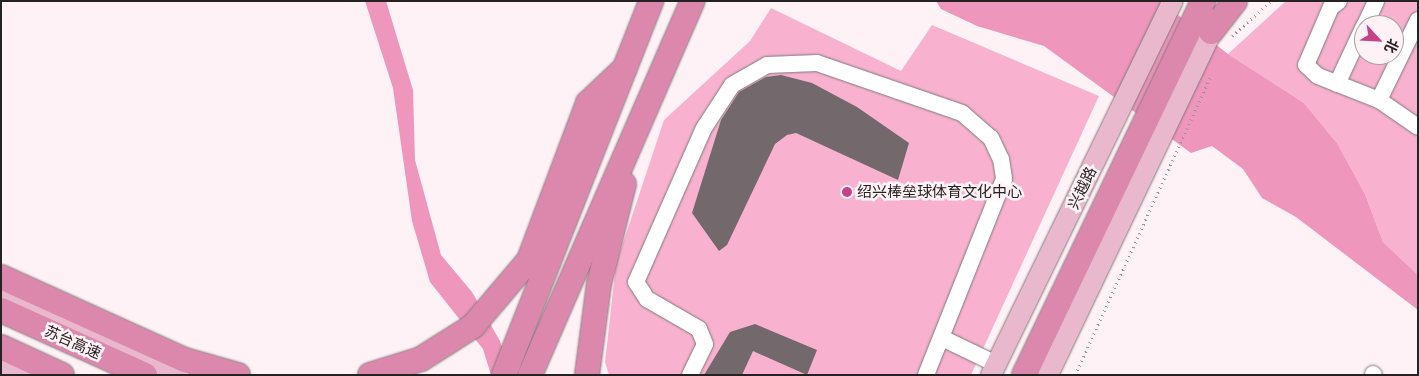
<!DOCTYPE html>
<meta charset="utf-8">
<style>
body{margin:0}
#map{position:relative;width:1419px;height:376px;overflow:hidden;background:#fef2f6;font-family:Ubuntu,"Noto Sans SC",sans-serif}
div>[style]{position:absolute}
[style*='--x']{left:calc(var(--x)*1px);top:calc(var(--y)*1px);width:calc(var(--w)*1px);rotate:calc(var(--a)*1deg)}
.green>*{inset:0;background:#f8b2cf}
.water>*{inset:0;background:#ef96bc}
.building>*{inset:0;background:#73686c}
.path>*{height:2.5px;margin-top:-1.25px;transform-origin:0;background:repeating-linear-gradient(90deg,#9b9395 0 1px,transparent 0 5px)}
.roads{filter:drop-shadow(0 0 1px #84797d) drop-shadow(0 0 1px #84797d)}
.minor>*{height:16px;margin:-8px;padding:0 8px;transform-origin:8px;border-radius:8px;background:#fff}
.major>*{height:20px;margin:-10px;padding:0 10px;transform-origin:10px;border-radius:10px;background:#e9b8cd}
.highway>*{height:24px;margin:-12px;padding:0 12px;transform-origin:12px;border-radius:12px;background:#db88ac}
.dots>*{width:14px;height:14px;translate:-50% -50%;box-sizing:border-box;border:2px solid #fef2f6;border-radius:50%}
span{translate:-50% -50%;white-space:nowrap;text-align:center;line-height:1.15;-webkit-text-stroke:5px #fef2f6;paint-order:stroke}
.street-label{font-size:15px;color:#262223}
.poi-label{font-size:15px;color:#262223}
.left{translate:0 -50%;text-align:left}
.frame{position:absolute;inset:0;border:2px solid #262223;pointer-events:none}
.north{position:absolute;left:1354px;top:15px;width:50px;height:50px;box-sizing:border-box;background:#fef2f6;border:1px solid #a89fa2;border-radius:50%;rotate:115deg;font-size:14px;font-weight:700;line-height:20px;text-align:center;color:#262223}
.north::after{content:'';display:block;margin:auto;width:18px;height:22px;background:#c74285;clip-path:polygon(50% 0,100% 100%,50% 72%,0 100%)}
</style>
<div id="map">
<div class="green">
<div style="clip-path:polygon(evenodd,1286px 1px,1418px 1px,1418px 275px,1383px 242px,1365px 194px,1337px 143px,1304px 103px,1228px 54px,1286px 1px,1364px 25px,1394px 25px,1394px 55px,1364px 55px,1364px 25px)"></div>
<div style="clip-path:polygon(771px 8px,901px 71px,932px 25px,1099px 96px,971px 375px,609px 375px,605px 362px,616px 264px,664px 120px,750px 41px)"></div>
</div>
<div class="water">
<div style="clip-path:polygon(365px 1px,386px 1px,413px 90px,415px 160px,441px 255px,472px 292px,500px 341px,511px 375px,491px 375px,483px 349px,430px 282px,412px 221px,393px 88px)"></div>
<div style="clip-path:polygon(936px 1px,1160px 1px,1228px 54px,1304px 103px,1337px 143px,1365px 194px,1383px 242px,1418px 275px,1418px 310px,1296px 217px,1262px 198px,1243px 169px,1212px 146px,1191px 153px,1044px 46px,977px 26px,941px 9px)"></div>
</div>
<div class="building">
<div style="clip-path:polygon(781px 75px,812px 83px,857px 107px,909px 143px,898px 180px,796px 133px,787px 135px,775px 144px,727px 245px,719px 251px,692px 213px,721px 120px,739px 92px,766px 77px)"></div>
<div style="clip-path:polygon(755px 324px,817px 350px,807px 375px,753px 351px,742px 375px,704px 375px,730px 332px)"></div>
</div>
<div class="path">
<div style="--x:1232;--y:36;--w:52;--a:-41.9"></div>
<div style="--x:1075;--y:375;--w:326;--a:-65.6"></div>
</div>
<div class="roads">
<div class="minor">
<div style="--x:1339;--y:1;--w:10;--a:143"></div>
<div style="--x:1331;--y:7;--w:63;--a:113.3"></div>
<div style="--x:1306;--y:65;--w:16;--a:43"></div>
<div style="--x:1318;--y:76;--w:66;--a:21.5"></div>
<div style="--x:1379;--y:100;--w:47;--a:34.7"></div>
<div style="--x:1365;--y:25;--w:26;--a:-65"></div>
<div style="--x:1337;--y:84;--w:64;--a:-65"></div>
<div style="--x:1379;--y:100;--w:89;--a:-64"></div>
<div style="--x:942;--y:338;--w:60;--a:25.7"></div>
<div style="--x:1373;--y:374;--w:1;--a:45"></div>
<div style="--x:690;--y:375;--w:34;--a:-64"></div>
<div style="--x:705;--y:344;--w:16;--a:-112"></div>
<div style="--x:699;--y:329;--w:60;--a:-150"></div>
<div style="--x:647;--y:299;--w:20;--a:-123"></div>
<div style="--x:636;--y:282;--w:168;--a:-66.2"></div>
<div style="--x:704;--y:128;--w:51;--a:-56.9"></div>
<div style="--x:732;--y:85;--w:40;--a:-29.7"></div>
<div style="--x:767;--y:65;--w:50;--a:-2.3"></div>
<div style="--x:817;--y:63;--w:153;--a:19"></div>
<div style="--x:962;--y:113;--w:38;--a:41"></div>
<div style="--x:991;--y:138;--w:23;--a:65"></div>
<div style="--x:1001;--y:159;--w:20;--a:81"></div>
<div style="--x:1004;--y:179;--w:211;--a:111.7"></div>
</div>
<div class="major">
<div style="--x:1;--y:294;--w:196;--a:24.5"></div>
<div style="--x:1;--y:363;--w:30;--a:24"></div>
<div style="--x:991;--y:375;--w:416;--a:-64.1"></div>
<div style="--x:1048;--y:375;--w:395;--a:-64.5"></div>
</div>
<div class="highway">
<div style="--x:1211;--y:32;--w:39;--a:-52"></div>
<div style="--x:1;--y:277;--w:202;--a:24.3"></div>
<div style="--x:185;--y:360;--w:55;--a:15.8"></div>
<div style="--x:1;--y:310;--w:158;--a:24.3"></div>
<div style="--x:1;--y:347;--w:67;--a:24.7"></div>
<div style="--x:370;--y:375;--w:53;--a:-17.4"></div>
<div style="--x:421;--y:359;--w:62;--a:-32.4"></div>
<div style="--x:473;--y:326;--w:87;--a:-49.7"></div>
<div style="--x:529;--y:260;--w:168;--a:-69.4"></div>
<div style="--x:588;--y:103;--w:51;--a:-43.4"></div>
<div style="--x:504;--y:375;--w:402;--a:-68.5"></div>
<div style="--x:530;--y:375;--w:408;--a:-66.5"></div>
<div style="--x:587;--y:375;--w:92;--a:-82.5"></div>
<div style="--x:599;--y:284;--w:103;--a:-76"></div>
<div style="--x:1024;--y:375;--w:415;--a:-64.4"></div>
</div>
</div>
<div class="dots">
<div style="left:847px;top:192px;background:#c74285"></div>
</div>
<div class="street-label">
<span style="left:1082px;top:188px;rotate:-64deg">兴越路</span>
<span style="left:73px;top:342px;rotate:24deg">苏台高速</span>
</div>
<div class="poi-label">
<span class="left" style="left:857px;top:192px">绍兴棒垒球体育文化中心</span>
</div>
<div class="frame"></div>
<div class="north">北</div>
</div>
